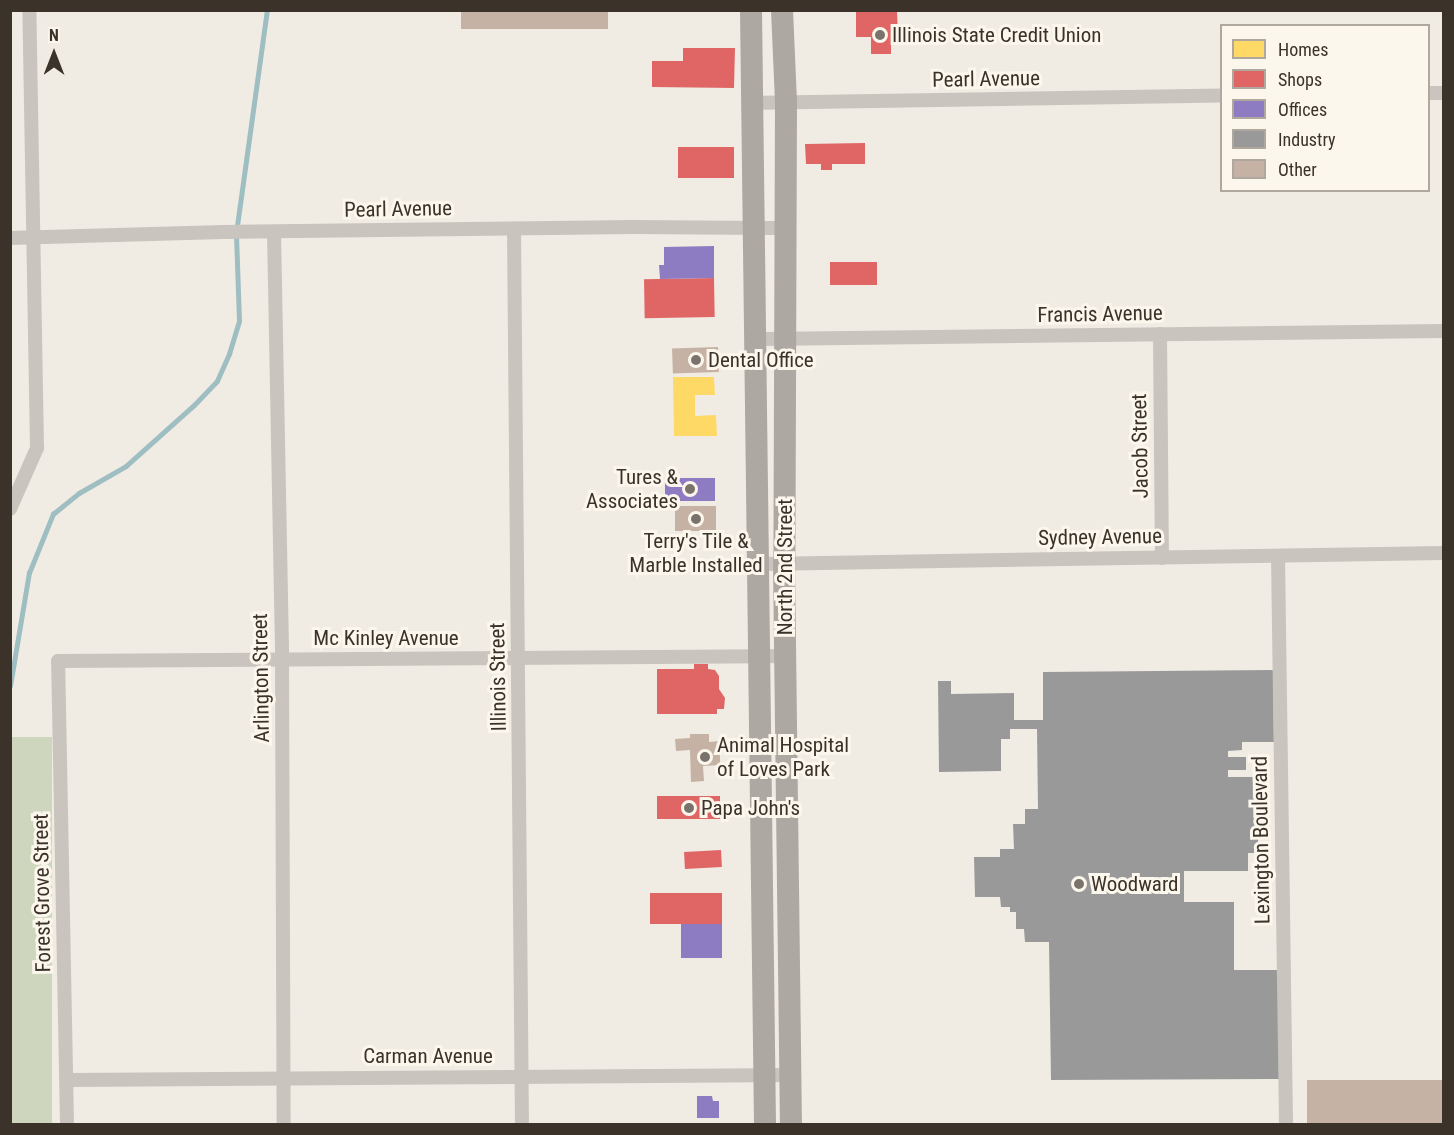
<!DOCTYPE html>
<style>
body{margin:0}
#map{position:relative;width:1454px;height:1135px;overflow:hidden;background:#f0ece4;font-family:"Roboto Condensed",sans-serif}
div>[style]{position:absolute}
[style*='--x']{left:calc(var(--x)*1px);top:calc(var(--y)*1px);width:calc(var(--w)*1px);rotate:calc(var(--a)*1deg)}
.green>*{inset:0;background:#ced7be;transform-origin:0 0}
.homes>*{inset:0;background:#ffd966}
.shops>*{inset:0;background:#e06666;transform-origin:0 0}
.offices>*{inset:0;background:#8e7cc3;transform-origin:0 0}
.industry>*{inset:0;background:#999}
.stream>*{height:4.5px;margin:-2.25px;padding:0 2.25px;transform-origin:2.25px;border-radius:2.25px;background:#9fbec2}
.building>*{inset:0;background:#c5b2a5;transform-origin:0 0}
.minor>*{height:14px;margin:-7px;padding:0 7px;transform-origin:7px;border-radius:7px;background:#c9c4bd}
.primary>*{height:22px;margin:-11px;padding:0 11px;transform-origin:11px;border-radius:11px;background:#aea8a2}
.dots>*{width:16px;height:16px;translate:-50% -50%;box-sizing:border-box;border:3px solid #fbf7ed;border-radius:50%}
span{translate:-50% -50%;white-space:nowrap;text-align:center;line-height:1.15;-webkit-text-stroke:6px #fbf7ed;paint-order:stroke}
.poi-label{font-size:21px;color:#3b322a}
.left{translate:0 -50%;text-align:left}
.right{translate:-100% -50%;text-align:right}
.street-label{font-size:21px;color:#3b322a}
.frame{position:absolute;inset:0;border:12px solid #3b322a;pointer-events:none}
.legend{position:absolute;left:1220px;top:24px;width:210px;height:168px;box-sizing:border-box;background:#fbf7ed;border:2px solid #aea89f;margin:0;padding:8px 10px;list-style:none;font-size:18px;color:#3b322a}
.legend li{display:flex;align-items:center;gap:12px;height:30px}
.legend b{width:30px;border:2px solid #aea89f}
.north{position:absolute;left:24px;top:24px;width:60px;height:60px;-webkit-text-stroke:4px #fbf7ed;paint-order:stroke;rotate:0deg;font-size:16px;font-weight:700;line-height:24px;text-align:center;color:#3b322a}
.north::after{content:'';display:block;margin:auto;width:21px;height:27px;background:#3b322a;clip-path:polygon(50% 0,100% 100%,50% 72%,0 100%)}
</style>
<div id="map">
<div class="green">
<div style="left:11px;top:737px;width:41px;height:387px"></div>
</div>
<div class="homes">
<div style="clip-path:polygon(673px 377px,714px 377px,715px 395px,695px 395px,695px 416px,716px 415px,717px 436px,674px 436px)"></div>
</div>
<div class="shops">
<div style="clip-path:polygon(856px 10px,897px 10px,898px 37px,891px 37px,891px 54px,871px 54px,871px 37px,856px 37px)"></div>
<div style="clip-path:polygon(683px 48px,735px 48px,734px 88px,652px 87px,652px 61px,683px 61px)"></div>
<div style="clip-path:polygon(865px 143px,865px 164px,832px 164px,832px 170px,821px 170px,821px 164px,806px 164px,805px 144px)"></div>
<div style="left:734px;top:147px;width:31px;height:56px;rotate:90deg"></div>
<div style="left:877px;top:262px;width:23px;height:47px;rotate:90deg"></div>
<div style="left:714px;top:278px;width:39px;height:70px;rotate:89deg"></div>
<div style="clip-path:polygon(694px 664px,708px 664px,708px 669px,715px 670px,719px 676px,719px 689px,725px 698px,724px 709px,717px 709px,717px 714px,657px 714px,657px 669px,694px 669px)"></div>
<div style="left:657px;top:796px;width:63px;height:23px"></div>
<div style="left:721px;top:850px;width:17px;height:37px;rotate:87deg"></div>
<div style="left:722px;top:893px;width:31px;height:72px;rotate:90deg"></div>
</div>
<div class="offices">
<div style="clip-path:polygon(714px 246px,714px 278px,660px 279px,659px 265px,664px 265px,664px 247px)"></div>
<div style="left:665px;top:478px;width:50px;height:23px"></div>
<div style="left:722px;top:924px;width:34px;height:41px;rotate:90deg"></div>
<div style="clip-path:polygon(697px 1096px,712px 1096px,713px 1101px,719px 1101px,719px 1118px,697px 1118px)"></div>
</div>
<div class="industry">
<div style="clip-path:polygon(1273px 670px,1274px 742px,1242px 742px,1242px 750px,1228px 751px,1228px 757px,1246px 757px,1246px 770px,1228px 770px,1228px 777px,1258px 777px,1258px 853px,1248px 853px,1248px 871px,1184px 871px,1184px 902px,1234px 902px,1234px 970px,1279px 970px,1280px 1079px,1051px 1080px,1049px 942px,1025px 942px,1024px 929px,1016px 929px,1016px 912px,1010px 912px,1010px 907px,1001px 907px,1000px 897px,975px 897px,974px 857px,1000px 857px,1000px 849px,1014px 849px,1013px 824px,1025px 824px,1025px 809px,1038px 809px,1037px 729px,1010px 729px,1010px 739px,1001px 739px,1001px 771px,939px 772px,938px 681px,951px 681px,951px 694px,1014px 693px,1014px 720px,1043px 720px,1043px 672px)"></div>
</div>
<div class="stream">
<div style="--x:10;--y:686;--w:115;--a:-80.5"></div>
<div style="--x:29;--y:573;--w:64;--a:-67.9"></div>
<div style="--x:53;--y:514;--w:33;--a:-39"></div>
<div style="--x:79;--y:493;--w:54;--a:-29.9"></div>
<div style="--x:126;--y:466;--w:91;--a:-41.9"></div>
<div style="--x:194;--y:405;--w:33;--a:-46"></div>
<div style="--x:217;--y:381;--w:30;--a:-66"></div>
<div style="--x:229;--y:354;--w:34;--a:-73"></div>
<div style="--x:239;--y:321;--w:88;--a:-92"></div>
<div style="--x:236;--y:233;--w:225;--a:-82.1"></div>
</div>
<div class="building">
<div style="left:461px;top:10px;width:147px;height:19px"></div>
<div style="left:718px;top:347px;width:25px;height:46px;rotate:88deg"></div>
<div style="left:716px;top:506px;width:25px;height:41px;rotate:90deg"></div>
<div style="clip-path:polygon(690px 734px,709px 734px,709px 742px,720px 741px,720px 765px,703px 766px,704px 781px,691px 782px,690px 750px,676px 751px,675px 739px,690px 738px)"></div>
<div style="left:1444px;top:1080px;width:44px;height:137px;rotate:90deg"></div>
</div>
<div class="minor">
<div style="--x:1428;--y:93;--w:16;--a:0"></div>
<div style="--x:752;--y:103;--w:470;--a:-0.9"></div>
<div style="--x:514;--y:229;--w:895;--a:89.49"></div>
<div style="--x:274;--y:232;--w:427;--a:88.9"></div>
<div style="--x:282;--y:659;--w:465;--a:89.8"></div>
<div style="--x:10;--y:238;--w:213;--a:-1.6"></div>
<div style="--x:223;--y:232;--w:410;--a:-0.7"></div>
<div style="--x:633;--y:227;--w:152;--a:0.4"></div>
<div style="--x:1160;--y:334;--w:224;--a:89.5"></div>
<div style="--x:757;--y:339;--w:687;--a:-0.67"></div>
<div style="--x:10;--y:509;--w:67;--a:-66.1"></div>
<div style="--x:37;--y:448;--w:438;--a:-91"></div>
<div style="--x:1278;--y:556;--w:568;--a:89.19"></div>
<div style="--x:758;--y:564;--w:686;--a:-0.92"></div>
<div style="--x:67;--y:1080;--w:723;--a:-0.4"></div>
<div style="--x:67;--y:1124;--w:463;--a:-91.1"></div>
<div style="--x:58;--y:661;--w:728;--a:-0.39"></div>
</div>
<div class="primary">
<div style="--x:751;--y:10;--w:1114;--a:89.28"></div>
<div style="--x:782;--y:10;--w:93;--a:87.5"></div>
<div style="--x:786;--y:103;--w:460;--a:90.2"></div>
<div style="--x:784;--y:563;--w:561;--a:89.29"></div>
</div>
<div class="dots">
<div style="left:880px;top:35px;background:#7a736b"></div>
<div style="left:696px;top:360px;background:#7a736b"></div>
<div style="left:690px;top:489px;background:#7a736b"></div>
<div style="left:696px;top:519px;background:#7a736b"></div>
<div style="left:705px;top:757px;background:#7a736b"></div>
<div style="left:689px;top:808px;background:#7a736b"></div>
<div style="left:1079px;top:884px;background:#7a736b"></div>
</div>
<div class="poi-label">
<span class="left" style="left:892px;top:35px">Illinois State Credit Union</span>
<span class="left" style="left:708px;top:360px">Dental Office</span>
<span class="right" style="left:678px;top:489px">Tures &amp;<br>Associates</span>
<span style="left:696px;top:553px">Terry's Tile &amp;<br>Marble Installed</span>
<span class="left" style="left:717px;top:757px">Animal Hospital<br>of Loves Park</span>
<span class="left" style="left:701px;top:808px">Papa John's</span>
<span class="left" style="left:1091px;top:884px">Woodward</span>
</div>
<div class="street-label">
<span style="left:986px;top:79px;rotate:-1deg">Pearl Avenue</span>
<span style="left:398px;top:209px;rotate:-1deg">Pearl Avenue</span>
<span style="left:1100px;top:314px;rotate:-1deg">Francis Avenue</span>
<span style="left:1140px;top:446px;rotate:-91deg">Jacob Street</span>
<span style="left:1100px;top:537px;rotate:-1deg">Sydney Avenue</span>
<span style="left:785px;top:567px;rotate:-90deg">North 2nd Street</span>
<span style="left:386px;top:638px">Mc Kinley Avenue</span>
<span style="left:498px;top:677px;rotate:-91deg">Illinois Street</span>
<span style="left:261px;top:678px;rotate:-91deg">Arlington Street</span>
<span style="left:1261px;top:840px;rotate:-91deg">Lexington Boulevard</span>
<span style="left:42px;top:893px;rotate:-91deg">Forest Grove Street</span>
<span style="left:428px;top:1056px">Carman Avenue</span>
</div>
<div class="frame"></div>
<ul class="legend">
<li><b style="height:16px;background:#ffd966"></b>Homes</li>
<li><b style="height:16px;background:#e06666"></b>Shops</li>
<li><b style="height:16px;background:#8e7cc3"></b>Offices</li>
<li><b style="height:16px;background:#999"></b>Industry</li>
<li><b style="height:16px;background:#c5b2a5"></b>Other</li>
</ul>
<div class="north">N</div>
</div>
